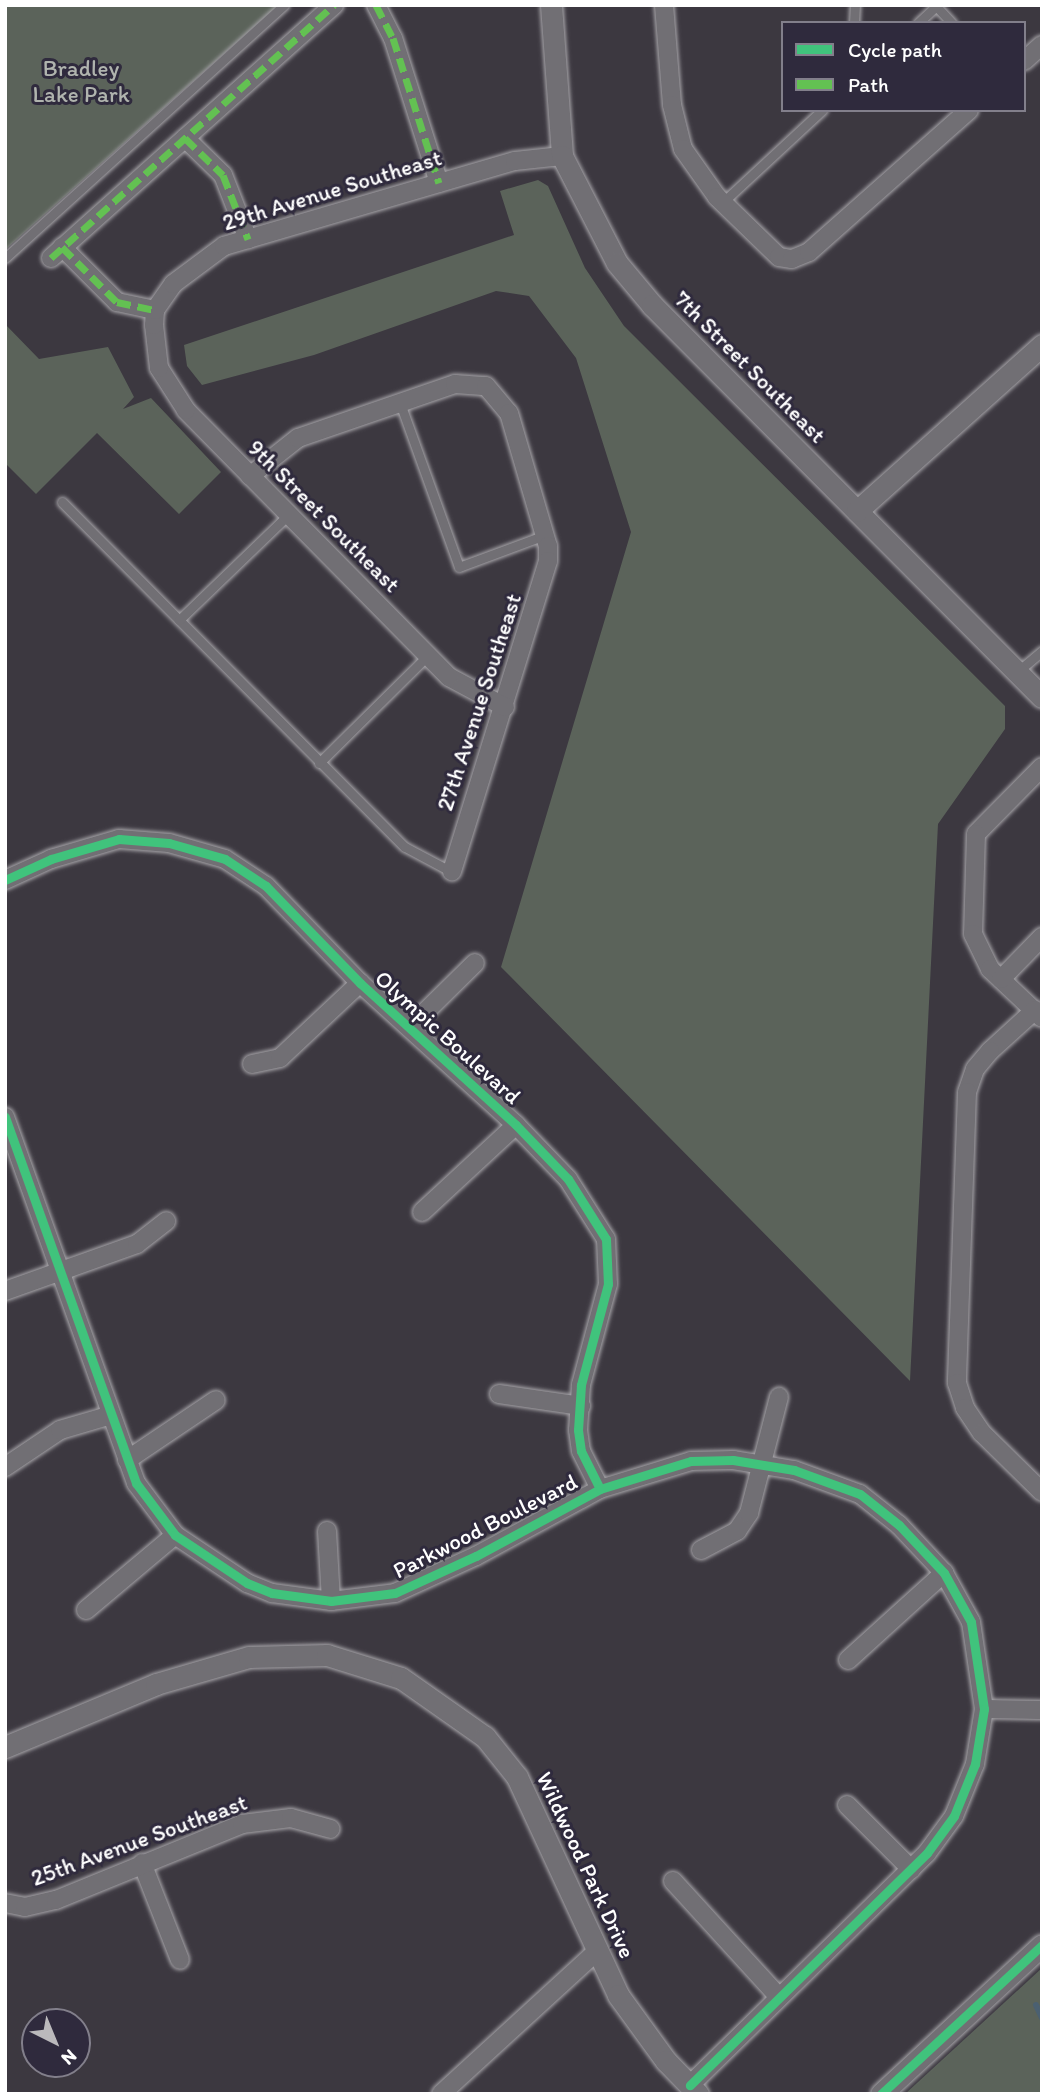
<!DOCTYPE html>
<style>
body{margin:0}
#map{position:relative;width:1047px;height:2099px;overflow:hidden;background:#3c3840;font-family:Itim,sans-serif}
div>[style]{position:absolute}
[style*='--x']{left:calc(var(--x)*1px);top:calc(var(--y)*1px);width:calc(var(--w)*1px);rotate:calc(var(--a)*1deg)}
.green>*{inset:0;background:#5b635a}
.stream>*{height:6px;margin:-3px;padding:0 3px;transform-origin:3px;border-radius:3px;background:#4b6071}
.roads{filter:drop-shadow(0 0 2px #a7a5a9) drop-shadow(0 0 2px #a7a5a9)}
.service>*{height:9px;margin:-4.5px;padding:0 4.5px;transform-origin:4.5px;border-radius:4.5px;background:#716f74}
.minor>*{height:18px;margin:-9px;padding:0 9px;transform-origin:9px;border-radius:9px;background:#716f74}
.tertiary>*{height:21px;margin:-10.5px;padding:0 10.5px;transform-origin:10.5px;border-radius:10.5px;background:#716f74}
.quiet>*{height:7px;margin-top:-3.5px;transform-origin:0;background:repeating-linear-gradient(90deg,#63c152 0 14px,transparent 0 21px)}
.cycleway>*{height:9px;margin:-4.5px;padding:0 4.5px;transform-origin:4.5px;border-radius:4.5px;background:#40c37c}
span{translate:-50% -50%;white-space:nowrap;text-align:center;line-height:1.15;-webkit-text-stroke:6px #2f2a3d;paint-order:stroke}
.park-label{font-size:23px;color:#b0b4ae}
.street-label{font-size:23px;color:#fff}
.frame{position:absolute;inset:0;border:7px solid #fff;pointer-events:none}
.legend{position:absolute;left:781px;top:21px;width:245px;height:91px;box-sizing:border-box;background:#2f2a3d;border:2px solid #827f8b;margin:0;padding:9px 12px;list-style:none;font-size:21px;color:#fff}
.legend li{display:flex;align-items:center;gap:14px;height:35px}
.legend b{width:35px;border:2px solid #827f8b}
.north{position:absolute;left:21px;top:2008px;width:70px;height:70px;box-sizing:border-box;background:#2f2a3d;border:2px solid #827f8b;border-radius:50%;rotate:137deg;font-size:19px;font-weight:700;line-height:28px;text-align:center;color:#fff}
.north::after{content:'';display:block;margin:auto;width:24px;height:32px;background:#bbb9bc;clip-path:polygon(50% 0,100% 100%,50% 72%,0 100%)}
</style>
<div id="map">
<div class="green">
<div style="clip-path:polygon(5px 5px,278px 5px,5px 250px)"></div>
<div style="clip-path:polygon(538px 180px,548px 186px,585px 268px,624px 326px,1005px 706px,1005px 729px,938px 824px,910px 1381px,501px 967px,631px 532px,576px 358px,529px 296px,496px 291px,314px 355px,202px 385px,187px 366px,184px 345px,514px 235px,500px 191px)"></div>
<div style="clip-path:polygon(5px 324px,39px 359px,108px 347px,134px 397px,123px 409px,151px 398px,221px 472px,179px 514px,97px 433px,36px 494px,5px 463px)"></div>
<div style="clip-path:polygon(1042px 1968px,1042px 2094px,905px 2094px)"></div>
</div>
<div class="stream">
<div style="--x:1036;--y:2005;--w:14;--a:65"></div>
</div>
<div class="roads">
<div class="service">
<div style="--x:935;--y:5;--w:25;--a:47"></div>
<div style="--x:854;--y:23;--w:18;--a:-87"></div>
<div style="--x:918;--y:23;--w:25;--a:-43"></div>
<div style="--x:722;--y:203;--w:137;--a:-42.9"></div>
<div style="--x:5;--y:258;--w:377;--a:-42.2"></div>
<div style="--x:400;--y:403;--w:174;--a:70.2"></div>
<div style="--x:459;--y:567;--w:92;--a:-20.4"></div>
<div style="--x:62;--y:502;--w:486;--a:45.2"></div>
<div style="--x:405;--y:847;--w:53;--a:28"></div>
<div style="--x:179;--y:620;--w:151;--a:-43.9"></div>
<div style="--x:1017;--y:672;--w:33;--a:-40"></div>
<div style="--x:319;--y:763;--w:152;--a:-44.7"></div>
</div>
<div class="minor">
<div style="--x:376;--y:5;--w:37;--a:63"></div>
<div style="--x:393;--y:38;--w:152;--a:72.4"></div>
<div style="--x:664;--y:5;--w:100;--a:85.4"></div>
<div style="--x:672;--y:105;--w:45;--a:76"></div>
<div style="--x:683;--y:149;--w:59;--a:54.7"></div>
<div style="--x:717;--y:197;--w:86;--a:44.1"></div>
<div style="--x:779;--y:257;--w:13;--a:9"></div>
<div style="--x:792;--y:259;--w:18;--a:-22"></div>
<div style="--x:809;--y:252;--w:214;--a:-41.6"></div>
<div style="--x:1024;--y:61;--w:24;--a:-42"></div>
<div style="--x:185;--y:138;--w:53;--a:44.2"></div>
<div style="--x:223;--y:175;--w:69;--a:68.7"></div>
<div style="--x:62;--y:247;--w:78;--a:45"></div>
<div style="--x:117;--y:302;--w:39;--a:12"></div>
<div style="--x:51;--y:258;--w:380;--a:-41.8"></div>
<div style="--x:250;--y:476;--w:61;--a:-38.4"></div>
<div style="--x:298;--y:438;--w:166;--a:-19"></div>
<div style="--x:455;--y:384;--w:31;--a:4"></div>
<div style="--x:486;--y:386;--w:35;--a:50"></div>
<div style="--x:509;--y:413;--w:139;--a:73.7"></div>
<div style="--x:548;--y:546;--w:15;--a:90"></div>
<div style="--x:548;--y:561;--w:325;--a:107.2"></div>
<div style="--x:505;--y:707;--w:64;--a:-151.8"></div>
<div style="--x:449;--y:677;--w:375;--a:-134.6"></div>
<div style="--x:186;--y:410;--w:50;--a:-122.7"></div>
<div style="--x:159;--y:368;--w:43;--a:-96.6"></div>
<div style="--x:154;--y:325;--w:15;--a:-86"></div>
<div style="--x:155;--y:310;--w:32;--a:-55"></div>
<div style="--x:173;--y:284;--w:64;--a:-36.7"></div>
<div style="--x:224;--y:246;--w:303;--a:-16.3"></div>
<div style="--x:515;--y:161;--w:47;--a:-6.1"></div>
<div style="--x:1042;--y:767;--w:94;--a:134.6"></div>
<div style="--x:976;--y:834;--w:100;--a:91.7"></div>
<div style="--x:973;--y:934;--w:39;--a:64"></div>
<div style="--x:990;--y:969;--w:71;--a:43.3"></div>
<div style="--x:5;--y:880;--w:51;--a:-24.5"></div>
<div style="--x:51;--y:859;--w:71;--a:-16.4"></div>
<div style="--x:119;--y:839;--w:50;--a:4.6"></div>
<div style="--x:169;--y:843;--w:58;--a:15.9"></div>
<div style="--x:225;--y:859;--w:49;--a:33.4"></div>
<div style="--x:266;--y:886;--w:135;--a:45.9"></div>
<div style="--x:360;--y:983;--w:211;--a:42.3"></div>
<div style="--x:516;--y:1125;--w:75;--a:46.1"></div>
<div style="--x:568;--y:1179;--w:71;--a:57.7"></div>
<div style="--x:606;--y:1239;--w:45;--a:87.5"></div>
<div style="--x:608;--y:1284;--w:105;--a:105"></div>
<div style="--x:581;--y:1385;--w:45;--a:93.8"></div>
<div style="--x:578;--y:1430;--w:21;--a:82"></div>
<div style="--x:581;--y:1451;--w:42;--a:63.4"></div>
<div style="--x:1001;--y:979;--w:59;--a:-45.7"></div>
<div style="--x:1035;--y:1010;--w:61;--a:137.7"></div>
<div style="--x:990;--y:1051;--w:23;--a:130"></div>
<div style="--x:975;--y:1069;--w:24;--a:109"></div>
<div style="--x:967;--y:1092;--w:291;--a:92"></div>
<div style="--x:957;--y:1383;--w:26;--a:72"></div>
<div style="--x:965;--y:1408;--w:30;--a:56"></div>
<div style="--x:982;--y:1433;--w:84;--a:44.5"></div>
<div style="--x:410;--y:1027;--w:91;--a:-44.6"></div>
<div style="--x:252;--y:1064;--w:29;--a:-12"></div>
<div style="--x:280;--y:1058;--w:110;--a:-43.2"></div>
<div style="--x:5;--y:1117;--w:389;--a:70.3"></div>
<div style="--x:136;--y:1483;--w:65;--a:53.1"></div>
<div style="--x:175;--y:1535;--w:87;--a:33.7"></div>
<div style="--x:247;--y:1583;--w:27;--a:22"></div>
<div style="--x:272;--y:1593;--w:60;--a:7.7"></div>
<div style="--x:331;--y:1601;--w:64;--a:-7.1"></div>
<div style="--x:395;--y:1593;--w:89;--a:-24.6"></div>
<div style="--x:476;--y:1556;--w:141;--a:-28.4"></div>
<div style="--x:600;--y:1489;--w:95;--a:-17.1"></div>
<div style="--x:691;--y:1461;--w:42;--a:-1.4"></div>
<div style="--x:733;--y:1460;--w:62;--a:9.3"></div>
<div style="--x:794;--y:1470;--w:70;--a:20"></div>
<div style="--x:860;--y:1494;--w:50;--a:38.5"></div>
<div style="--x:899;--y:1525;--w:66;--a:46.8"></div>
<div style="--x:944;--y:1573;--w:56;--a:61.1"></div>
<div style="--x:971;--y:1622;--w:88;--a:81.5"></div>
<div style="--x:984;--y:1709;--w:56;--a:99.3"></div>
<div style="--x:975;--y:1764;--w:56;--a:112"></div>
<div style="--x:954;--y:1816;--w:46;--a:126.1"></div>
<div style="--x:927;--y:1853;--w:332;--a:135.6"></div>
<div style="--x:422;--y:1212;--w:128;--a:-42.8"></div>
<div style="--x:5;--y:1291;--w:140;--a:-19.6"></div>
<div style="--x:137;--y:1244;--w:37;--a:-38"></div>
<div style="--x:499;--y:1394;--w:83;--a:8.3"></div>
<div style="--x:127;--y:1460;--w:107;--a:-34"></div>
<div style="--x:5;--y:1467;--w:66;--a:-33.9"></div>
<div style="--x:60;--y:1430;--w:53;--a:-16.4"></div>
<div style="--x:327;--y:1531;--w:70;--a:86.7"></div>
<div style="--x:701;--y:1550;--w:41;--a:-27.8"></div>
<div style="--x:737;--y:1531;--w:22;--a:-56"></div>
<div style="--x:749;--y:1513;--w:120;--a:-75.5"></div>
<div style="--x:86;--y:1610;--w:116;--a:-40.1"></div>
<div style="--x:848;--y:1660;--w:130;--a:-42.2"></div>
<div style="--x:984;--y:1709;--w:58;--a:1"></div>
<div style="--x:847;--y:1805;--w:91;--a:45"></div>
<div style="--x:142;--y:1863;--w:104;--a:68.6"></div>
<div style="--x:673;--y:1881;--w:157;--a:47.6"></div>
<div style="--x:5;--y:1903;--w:20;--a:11"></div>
<div style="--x:25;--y:1907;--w:32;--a:-13"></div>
<div style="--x:56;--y:1900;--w:201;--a:-22.2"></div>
<div style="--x:242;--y:1824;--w:49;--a:-7"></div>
<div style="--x:291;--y:1818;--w:41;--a:15.4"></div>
<div style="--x:441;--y:2094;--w:210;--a:-42.5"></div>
</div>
<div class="tertiary">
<div style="--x:551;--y:5;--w:151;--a:85.8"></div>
<div style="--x:562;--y:156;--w:120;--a:62.8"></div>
<div style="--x:617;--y:263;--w:55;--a:50.2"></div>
<div style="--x:652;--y:305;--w:553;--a:45.15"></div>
<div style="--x:857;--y:511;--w:249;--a:-41.9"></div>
<div style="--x:5;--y:1747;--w:164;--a:-22.6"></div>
<div style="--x:156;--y:1684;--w:97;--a:-16.2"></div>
<div style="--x:249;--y:1657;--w:78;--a:-1.5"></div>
<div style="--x:327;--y:1655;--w:77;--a:17.3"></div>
<div style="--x:401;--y:1678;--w:103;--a:35.1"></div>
<div style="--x:485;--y:1737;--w:51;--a:51.3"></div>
<div style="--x:517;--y:1777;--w:240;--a:65.1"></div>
<div style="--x:618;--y:1995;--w:82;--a:54"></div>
<div style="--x:666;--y:2061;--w:46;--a:45.9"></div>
<div style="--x:881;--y:2094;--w:219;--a:-42.8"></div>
</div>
</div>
<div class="quiet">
<div style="--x:376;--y:5;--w:37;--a:63"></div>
<div style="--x:393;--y:38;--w:152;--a:72.4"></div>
<div style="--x:185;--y:138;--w:53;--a:44.2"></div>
<div style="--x:223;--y:175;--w:69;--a:68.7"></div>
<div style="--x:62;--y:247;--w:78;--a:45"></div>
<div style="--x:117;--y:302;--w:39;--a:12"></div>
<div style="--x:51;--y:258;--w:380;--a:-41.8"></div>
</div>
<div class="cycleway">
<div style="--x:5;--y:880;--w:51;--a:-24.5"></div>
<div style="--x:51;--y:859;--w:71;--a:-16.4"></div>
<div style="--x:119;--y:839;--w:50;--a:4.6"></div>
<div style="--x:169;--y:843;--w:58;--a:15.9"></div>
<div style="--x:225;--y:859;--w:49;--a:33.4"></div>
<div style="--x:266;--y:886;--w:135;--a:45.9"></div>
<div style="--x:360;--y:983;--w:211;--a:42.3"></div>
<div style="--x:516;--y:1125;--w:75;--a:46.1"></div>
<div style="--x:568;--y:1179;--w:71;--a:57.7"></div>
<div style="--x:606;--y:1239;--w:45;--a:87.5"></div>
<div style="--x:608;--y:1284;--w:105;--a:105"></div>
<div style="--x:581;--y:1385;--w:45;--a:93.8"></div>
<div style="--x:578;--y:1430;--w:21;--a:82"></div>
<div style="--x:581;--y:1451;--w:42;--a:63.4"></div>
<div style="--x:5;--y:1117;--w:389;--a:70.3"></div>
<div style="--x:136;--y:1483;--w:65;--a:53.1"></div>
<div style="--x:175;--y:1535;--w:87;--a:33.7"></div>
<div style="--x:247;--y:1583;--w:27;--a:22"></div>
<div style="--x:272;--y:1593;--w:60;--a:7.7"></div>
<div style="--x:331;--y:1601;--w:64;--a:-7.1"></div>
<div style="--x:395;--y:1593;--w:89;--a:-24.6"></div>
<div style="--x:476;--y:1556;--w:141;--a:-28.4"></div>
<div style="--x:600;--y:1489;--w:95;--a:-17.1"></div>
<div style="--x:691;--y:1461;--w:42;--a:-1.4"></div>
<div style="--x:733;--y:1460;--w:62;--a:9.3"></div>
<div style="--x:794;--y:1470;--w:70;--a:20"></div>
<div style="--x:860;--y:1494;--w:50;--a:38.5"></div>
<div style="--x:899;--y:1525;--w:66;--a:46.8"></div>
<div style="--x:944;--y:1573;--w:56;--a:61.1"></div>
<div style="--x:971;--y:1622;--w:88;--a:81.5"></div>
<div style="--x:984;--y:1709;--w:56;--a:99.3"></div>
<div style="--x:975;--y:1764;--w:56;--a:112"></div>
<div style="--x:954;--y:1816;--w:46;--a:126.1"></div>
<div style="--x:927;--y:1853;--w:332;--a:135.6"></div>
<div style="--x:881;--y:2094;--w:219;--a:-42.8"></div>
</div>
<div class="park-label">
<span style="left:81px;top:81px">Bradley<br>Lake Park</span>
</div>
<div class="street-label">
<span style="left:332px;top:190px;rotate:-17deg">29th Avenue Southeast</span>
<span style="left:750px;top:367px;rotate:45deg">7th Street Southeast</span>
<span style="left:324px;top:516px;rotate:45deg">9th Street Southeast</span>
<span style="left:479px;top:702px;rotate:-72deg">27th Avenue Southeast</span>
<span style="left:448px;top:1037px;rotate:42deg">Olympic Boulevard</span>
<span style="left:485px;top:1526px;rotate:-27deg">Parkwood Boulevard</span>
<span style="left:139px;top:1840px;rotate:-20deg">25th Avenue Southeast</span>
<span style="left:586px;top:1865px;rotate:65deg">Wildwood Park Drive</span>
</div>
<div class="frame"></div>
<ul class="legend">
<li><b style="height:9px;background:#40c37c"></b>Cycle path</li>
<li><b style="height:9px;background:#63c152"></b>Path</li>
</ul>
<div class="north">N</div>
</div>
